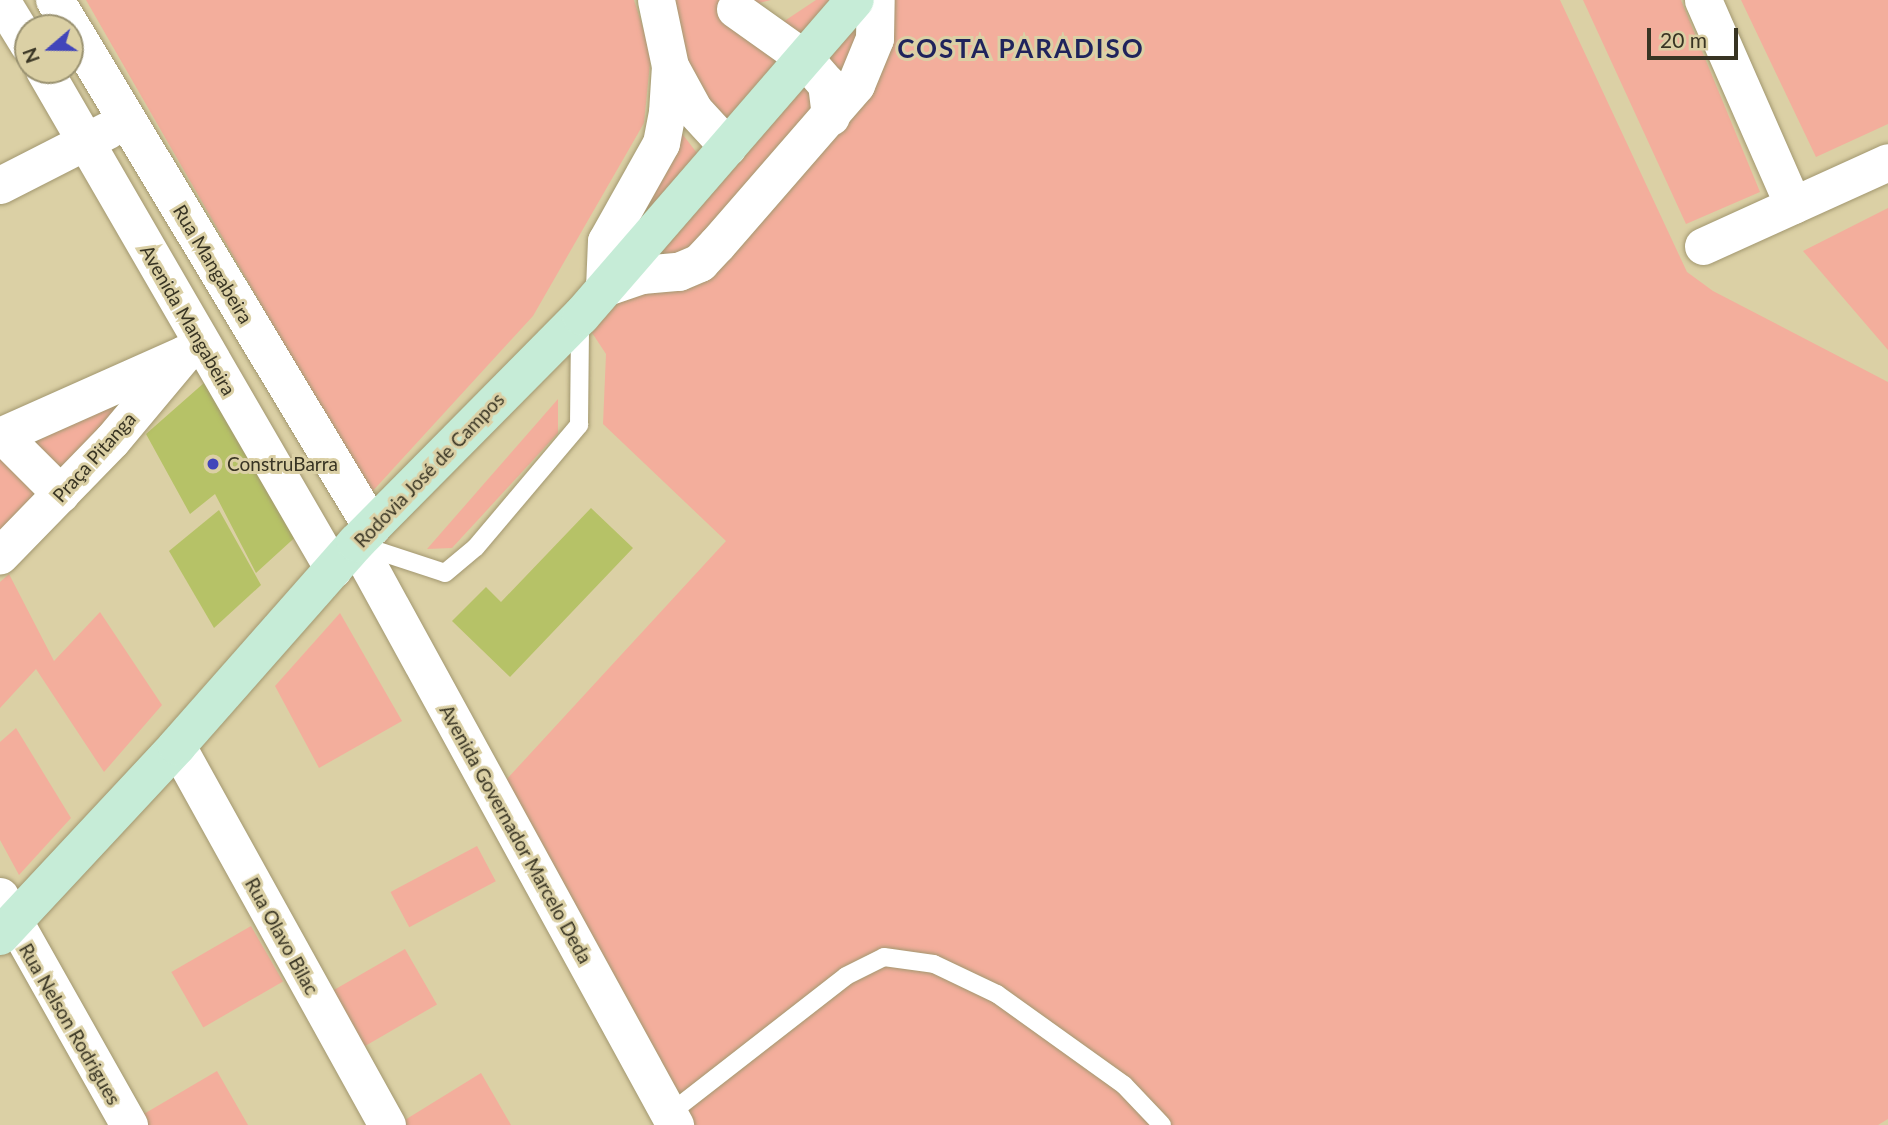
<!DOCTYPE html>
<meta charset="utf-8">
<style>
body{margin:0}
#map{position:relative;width:1888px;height:1125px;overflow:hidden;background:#dbd0a5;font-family:Lato,sans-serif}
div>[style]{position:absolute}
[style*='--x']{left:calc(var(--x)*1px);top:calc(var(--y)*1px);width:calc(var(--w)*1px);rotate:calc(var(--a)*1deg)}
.green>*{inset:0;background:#f3ae9c;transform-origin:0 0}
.building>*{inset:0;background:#b6c267}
.roads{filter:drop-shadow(0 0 2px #a2976f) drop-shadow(0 0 2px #a2976f)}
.service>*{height:18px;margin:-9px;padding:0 9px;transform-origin:9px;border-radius:9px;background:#fff}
.minor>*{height:37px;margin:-18.5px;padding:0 18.5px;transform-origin:18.5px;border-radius:18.5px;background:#fff}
.tertiary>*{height:38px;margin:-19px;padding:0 19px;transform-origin:19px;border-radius:19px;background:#fff}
.secondary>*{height:38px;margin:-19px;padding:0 19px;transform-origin:19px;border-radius:19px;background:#c6ecd7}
.dots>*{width:19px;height:19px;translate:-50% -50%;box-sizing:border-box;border:4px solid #dbd0a5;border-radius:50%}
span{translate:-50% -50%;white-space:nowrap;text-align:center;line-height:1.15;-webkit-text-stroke:6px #dbd0a5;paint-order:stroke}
.street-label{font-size:19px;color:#383423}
.poi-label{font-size:19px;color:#383423}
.left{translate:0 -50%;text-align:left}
.district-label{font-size:26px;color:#1f235c;font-weight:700;letter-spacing:2px}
.north{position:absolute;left:14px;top:14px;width:70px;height:70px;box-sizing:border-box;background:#dbd0a5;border:2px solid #9a9271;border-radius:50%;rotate:250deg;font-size:19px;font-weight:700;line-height:28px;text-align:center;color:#383423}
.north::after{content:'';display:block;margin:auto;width:24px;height:32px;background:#4145ba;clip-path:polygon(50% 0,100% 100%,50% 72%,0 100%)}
.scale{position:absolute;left:1647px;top:28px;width:91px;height:32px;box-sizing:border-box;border:4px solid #383423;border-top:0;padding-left:9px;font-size:21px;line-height:24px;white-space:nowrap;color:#383423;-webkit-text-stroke:5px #dbd0a5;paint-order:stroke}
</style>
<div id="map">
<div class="green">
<div style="clip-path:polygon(86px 0,634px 0,651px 53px,644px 123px,533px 316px,370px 494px)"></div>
<div style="clip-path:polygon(656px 0,771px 0,736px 9px,804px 58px,855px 0,1560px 0,1687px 272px,1713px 291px,1888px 382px,1888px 1119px,1878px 1125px,679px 1125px,494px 793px,726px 541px,603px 424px,606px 354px,581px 316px,728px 147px)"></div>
<div style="clip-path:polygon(816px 0,836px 0,799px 38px,777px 26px)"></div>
<div style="clip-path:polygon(1583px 0,1681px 0,1760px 192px,1686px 224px)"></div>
<div style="clip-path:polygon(1741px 0,1888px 0,1888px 124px,1816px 157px)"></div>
<div style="clip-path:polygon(677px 127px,700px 157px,617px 256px)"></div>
<div style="clip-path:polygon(1888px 208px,1888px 350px,1803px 251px)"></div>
<div style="clip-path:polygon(184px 354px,0 555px,0 436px)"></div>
<div style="clip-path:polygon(558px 399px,558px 433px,452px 548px,427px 549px)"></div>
<div style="clip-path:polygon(9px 574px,54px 661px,100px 612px,162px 705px,104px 772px,36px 669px,0 708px,0 582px)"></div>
<div style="clip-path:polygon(340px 613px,402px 721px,319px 768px,275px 686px)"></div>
<div style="clip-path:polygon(16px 728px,71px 818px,19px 875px,0 840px,0 742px)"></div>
<div style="left:477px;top:846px;width:40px;height:98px;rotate:62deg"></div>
<div style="left:251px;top:926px;width:64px;height:92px;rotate:60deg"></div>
<div style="left:405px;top:949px;width:64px;height:92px;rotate:60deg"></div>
<div style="clip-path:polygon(217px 1071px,248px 1125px,142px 1125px,137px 1118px)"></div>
<div style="clip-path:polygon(481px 1073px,511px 1125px,402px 1125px,400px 1123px)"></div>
</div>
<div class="building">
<div style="clip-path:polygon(213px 375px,302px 531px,256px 573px,215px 494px,190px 514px,146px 434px)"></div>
<div style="clip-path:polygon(591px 508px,633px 548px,510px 677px,452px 621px,486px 587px,501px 602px)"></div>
<div style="clip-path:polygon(219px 510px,261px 585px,214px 628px,169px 551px)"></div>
</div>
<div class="roads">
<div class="service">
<div style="--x:360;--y:545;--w:89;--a:18.2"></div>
<div style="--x:445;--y:573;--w:40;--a:-40"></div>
<div style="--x:476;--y:547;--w:160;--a:-49.8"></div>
<div style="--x:579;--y:425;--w:102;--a:-89.4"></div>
<div style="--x:669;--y:1114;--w:224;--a:-37.9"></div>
<div style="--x:846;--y:976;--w:42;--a:-26.6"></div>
<div style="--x:884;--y:957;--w:50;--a:8"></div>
<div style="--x:934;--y:964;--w:70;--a:25.5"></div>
<div style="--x:997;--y:994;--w:156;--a:35.6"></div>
<div style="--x:1124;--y:1085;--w:55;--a:46.5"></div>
</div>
<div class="minor">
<div style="--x:1;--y:0;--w:52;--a:58.5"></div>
<div style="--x:1703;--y:0;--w:224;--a:66.3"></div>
<div style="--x:735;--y:9;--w:85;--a:35.4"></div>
<div style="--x:670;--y:66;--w:50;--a:61.4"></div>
<div style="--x:694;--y:110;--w:50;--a:47.4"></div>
<div style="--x:44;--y:70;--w:577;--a:59.92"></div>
<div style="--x:0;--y:185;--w:121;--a:-27"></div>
<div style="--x:1703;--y:246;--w:203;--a:-24.4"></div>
<div style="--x:604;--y:288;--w:47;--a:-87.6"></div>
<div style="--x:606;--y:241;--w:112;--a:-60.7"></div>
<div style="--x:661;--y:143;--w:32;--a:-79"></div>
<div style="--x:667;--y:112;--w:46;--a:-86.3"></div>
<div style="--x:670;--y:66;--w:67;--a:-102"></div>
<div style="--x:2;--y:435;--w:83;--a:45"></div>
<div style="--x:0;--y:436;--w:201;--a:-24"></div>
<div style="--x:184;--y:354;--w:112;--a:129.9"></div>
<div style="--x:112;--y:440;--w:161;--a:134.2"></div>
<div style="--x:356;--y:543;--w:664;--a:61.27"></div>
<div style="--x:177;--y:746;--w:433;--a:61"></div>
<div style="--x:0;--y:896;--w:263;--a:60.6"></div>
</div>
<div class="tertiary">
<div style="--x:55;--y:0;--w:615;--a:58.97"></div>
<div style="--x:804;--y:58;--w:35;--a:49"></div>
<div style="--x:827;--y:84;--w:33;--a:83"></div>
<div style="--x:604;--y:288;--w:40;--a:-18.9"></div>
<div style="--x:642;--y:275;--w:37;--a:-5"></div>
<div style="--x:679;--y:272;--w:23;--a:-23"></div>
<div style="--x:700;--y:263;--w:25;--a:-47"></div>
<div style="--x:717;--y:245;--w:212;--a:-49"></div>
<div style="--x:856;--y:85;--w:50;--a:-67.6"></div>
<div style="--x:875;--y:39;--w:39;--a:-89"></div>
</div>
<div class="secondary">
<div style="--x:0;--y:936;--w:260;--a:-47"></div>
<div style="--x:177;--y:746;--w:271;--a:-48.6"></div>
<div style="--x:356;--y:543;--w:320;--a:-45.3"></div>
<div style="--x:581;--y:316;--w:418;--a:-49.1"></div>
</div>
</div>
<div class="dots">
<div style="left:213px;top:464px;background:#4145ba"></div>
</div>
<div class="street-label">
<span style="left:213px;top:264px;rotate:59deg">Rua Mangabeira</span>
<span style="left:188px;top:320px;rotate:60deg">Avenida Mangabeira</span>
<span style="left:94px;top:457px;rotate:-48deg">Praça Pitanga</span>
<span style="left:429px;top:470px;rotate:-46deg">Rodovia José de Campos</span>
<span style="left:516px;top:834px;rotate:61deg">Avenida Governador Marcelo Deda</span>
<span style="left:282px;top:936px;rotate:61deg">Rua Olavo Bilac</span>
<span style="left:70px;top:1024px;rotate:60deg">Rua Nelson Rodrigues</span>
</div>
<div class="poi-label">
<span class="left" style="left:227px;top:464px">ConstruBarra</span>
</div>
<div class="district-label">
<span style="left:1021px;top:49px">COSTA PARADISO</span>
</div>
<div class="north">N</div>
<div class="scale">20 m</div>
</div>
